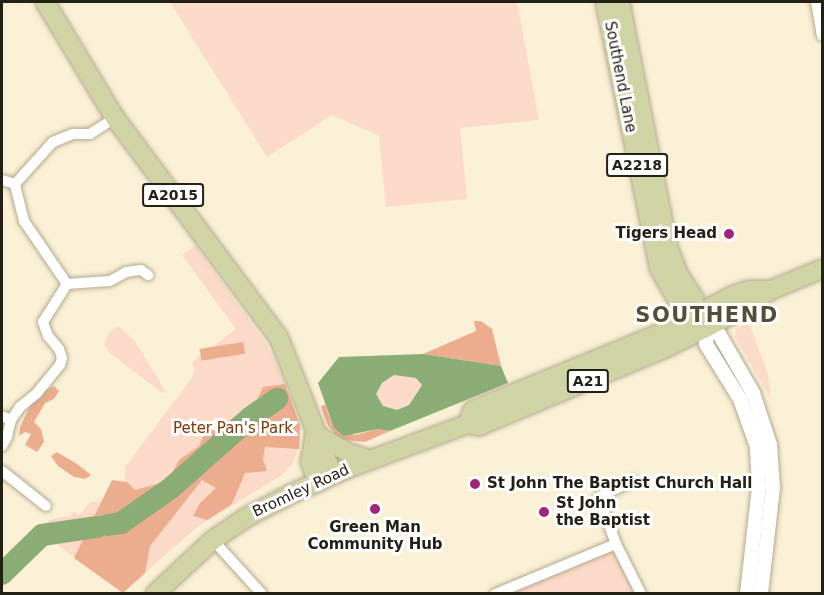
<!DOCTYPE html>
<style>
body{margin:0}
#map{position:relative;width:824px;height:595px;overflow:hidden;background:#faf0d5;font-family:"DejaVu Sans",sans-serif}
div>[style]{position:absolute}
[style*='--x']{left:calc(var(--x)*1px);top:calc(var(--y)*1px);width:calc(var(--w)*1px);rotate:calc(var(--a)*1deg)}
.green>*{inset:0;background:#fcdac9}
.forest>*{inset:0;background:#ebad8d;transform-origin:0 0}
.water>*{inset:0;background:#8aac75}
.river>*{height:22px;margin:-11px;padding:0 11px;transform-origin:11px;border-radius:11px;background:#8aac75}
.roads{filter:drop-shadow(0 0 2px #b3aa90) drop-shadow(0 0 2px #b3aa90)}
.minor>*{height:10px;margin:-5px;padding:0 5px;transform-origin:5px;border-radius:5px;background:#fff}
.tertiary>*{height:14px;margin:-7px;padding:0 7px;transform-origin:7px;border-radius:7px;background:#fff}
.primary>*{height:18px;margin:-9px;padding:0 9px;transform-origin:9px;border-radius:9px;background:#d0d3a3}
.dots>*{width:16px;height:16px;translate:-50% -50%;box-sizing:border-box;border:3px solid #fff;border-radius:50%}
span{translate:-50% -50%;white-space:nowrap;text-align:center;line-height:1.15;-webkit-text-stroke:6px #fff;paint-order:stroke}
.shield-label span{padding:2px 4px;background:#fff;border:2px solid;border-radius:4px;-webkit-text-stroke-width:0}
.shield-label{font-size:14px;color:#232016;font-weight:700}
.street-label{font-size:15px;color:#232016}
.poi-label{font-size:15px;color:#232016;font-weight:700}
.right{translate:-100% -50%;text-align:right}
.left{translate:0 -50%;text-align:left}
.park-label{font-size:15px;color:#7f3602}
.district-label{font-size:21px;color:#554d35;font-weight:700;letter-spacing:1.5px}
.frame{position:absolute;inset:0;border:3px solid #232016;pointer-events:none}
</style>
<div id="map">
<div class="green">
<div style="clip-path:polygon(170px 2px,517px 2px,539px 120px,460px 128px,467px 199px,386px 207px,379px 136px,332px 115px,267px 157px)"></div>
<div style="clip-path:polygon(195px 245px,267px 345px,280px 372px,300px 425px,300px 443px,293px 463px,282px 475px,196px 528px,122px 593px,39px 531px,45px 523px,56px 518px,70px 516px,74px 512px,80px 515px,90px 502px,110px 501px,125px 485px,125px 467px,191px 379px,195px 369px,192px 362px,236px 329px,182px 255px)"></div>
<div style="clip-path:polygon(749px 323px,768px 375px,771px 399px,735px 337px,736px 329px)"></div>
<div style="clip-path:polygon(120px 327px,135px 341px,166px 392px,162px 393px,110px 353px,104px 344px,107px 336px,114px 328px)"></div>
<div style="clip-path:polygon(394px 375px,416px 378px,422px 385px,409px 404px,397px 410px,383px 406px,375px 394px,382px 383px)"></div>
<div style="clip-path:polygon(611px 550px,616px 552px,634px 593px,507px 594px)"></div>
</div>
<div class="forest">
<div style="clip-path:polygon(474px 321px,481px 321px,492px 329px,501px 366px,423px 354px,476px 331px)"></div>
<div style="left:243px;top:342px;width:12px;height:44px;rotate:81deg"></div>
<div style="clip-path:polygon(285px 384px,300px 425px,299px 449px,265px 447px,263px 459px,267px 471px,245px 473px,232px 504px,207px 520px,193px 516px,200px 503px,216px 488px,202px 480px,150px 546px,145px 573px,123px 593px,74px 558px,112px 480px,127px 482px,135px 490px,168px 481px,179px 460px,199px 446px,208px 425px,225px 423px,254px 406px,263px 387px)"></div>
<div style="clip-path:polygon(54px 386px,59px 391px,54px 399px,45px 403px,34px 422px,41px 429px,44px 442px,37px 452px,25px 445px,31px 434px,25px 432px,19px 436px,20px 427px,31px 404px,44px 391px)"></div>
<div style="clip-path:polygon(325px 404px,334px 428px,355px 435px,378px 429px,390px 431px,365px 442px,346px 440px,337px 437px,327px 424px,321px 407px)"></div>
<div style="clip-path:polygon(57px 452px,77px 464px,91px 475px,85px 479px,74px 477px,58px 466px,51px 456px)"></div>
</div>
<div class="water">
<div style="clip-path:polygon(evenodd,423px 354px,501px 366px,508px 383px,390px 431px,378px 429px,344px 436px,334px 428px,318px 383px,339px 357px,423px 354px,394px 375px,416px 378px,422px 385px,409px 405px,397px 410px,383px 406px,376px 394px,382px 383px,394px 375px)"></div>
</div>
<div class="river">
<div style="--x:108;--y:525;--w:13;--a:-9"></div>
<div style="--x:121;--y:523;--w:61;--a:-35"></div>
<div style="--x:171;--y:488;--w:107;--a:-41.6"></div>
<div style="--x:251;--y:417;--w:32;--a:-35"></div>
<div style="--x:2;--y:574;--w:56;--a:-44.3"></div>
<div style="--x:42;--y:535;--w:56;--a:-8.3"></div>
</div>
<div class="roads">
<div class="minor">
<div style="--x:816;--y:2;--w:34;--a:80"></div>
<div style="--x:2;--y:180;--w:14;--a:17"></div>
<div style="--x:15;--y:184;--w:57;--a:-47.9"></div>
<div style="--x:53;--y:142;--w:22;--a:-22"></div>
<div style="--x:73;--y:134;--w:17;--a:0"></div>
<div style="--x:90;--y:134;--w:30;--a:-33"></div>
<div style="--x:67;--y:284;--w:43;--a:-4"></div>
<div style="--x:110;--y:281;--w:18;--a:-29"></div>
<div style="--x:126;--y:272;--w:15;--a:-8"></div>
<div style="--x:141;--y:270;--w:9;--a:36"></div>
<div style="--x:2;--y:416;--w:10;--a:24"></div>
<div style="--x:11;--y:420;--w:16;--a:-55"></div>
<div style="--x:20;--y:407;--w:22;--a:-39"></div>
<div style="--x:37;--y:393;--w:36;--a:-51"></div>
<div style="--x:60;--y:365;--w:7;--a:-74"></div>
<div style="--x:62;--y:358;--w:9;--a:-108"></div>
<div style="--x:59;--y:349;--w:17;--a:-130"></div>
<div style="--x:48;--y:336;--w:15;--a:-110"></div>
<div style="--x:43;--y:322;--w:45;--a:-57.7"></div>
<div style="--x:67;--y:284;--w:76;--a:-124.3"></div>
<div style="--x:24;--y:221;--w:38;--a:-104"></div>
<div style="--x:2;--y:446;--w:10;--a:-61"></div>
<div style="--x:7;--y:437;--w:17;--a:-77"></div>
<div style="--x:2;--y:471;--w:56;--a:38.5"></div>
<div style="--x:213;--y:540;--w:73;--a:47.8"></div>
<div style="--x:616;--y:544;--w:50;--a:-109.9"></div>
<div style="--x:599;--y:497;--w:37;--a:-26"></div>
<div style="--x:495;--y:594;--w:131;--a:-22.5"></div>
<div style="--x:616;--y:544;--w:56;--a:63.4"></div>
</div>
<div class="tertiary">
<div style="--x:747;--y:594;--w:108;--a:-83.6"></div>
<div style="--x:759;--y:487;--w:40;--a:-92.9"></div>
<div style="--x:757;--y:447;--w:51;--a:-109.5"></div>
<div style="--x:740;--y:399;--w:65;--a:-121.7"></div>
<div style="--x:706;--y:344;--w:16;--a:-86"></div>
<div style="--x:707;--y:328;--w:13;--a:27"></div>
<div style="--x:719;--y:334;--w:68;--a:60"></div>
<div style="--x:753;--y:393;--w:55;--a:71.9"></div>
<div style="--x:770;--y:445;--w:43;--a:86"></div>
<div style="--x:773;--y:488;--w:107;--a:96.5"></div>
</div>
<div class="primary">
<div style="--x:45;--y:2;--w:135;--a:58.9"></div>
<div style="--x:115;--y:118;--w:274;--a:53.3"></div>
<div style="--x:279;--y:338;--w:147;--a:68.5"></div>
<div style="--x:605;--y:2;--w:271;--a:78.5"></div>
<div style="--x:659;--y:268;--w:48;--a:60.3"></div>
<div style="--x:683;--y:310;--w:12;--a:14"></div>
<div style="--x:620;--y:2;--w:250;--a:78.9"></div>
<div style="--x:668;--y:247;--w:30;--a:69"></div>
<div style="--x:679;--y:275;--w:27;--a:57"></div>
<div style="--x:694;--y:298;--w:15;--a:86"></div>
<div style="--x:695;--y:313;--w:19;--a:51"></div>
<div style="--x:467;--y:424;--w:15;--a:-67"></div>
<div style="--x:473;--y:410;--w:205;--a:-22.3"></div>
<div style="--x:663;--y:332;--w:80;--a:-27.5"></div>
<div style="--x:734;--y:295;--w:16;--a:-18"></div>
<div style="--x:749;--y:290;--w:22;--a:0"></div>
<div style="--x:315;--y:434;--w:37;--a:29"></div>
<div style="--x:347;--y:452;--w:24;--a:19"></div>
<div style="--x:315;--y:434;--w:28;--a:100"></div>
<div style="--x:310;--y:462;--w:22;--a:68"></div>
<div style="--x:155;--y:594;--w:79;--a:-43"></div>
<div style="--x:213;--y:540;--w:41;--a:-34.1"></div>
<div style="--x:247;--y:517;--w:52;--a:-27.6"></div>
<div style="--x:293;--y:493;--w:61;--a:-24.1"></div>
<div style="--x:349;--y:468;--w:126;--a:-20.4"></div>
<div style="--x:467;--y:424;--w:12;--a:9"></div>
<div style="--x:479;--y:426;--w:207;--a:-22.7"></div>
<div style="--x:670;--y:346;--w:84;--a:-26.9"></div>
<div style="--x:745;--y:308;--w:32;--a:-35"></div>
<div style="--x:771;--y:290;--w:55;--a:-22.4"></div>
</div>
</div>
<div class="dots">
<div style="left:729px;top:234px;background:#a1267b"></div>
<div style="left:475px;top:484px;background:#a1267b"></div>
<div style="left:375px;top:509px;background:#a1267b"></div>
<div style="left:544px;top:512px;background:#a1267b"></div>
</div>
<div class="shield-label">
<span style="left:637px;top:165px">A2218</span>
<span style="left:173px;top:195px">A2015</span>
<span style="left:588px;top:381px">A21</span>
</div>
<div class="street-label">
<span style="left:620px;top:77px;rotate:79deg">Southend Lane</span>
<span style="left:301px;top:491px;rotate:-25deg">Bromley Road</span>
</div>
<div class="poi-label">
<span class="right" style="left:717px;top:234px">Tigers Head</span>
<span class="left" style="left:487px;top:484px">St John The Baptist Church Hall</span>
<span class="left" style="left:556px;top:512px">St John<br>the Baptist</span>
<span style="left:375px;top:536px">Green Man<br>Community Hub</span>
</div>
<div class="park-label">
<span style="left:233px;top:429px">Peter Pan's Park</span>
</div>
<div class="district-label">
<span style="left:707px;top:315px">SOUTHEND</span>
</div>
<div class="frame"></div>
</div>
